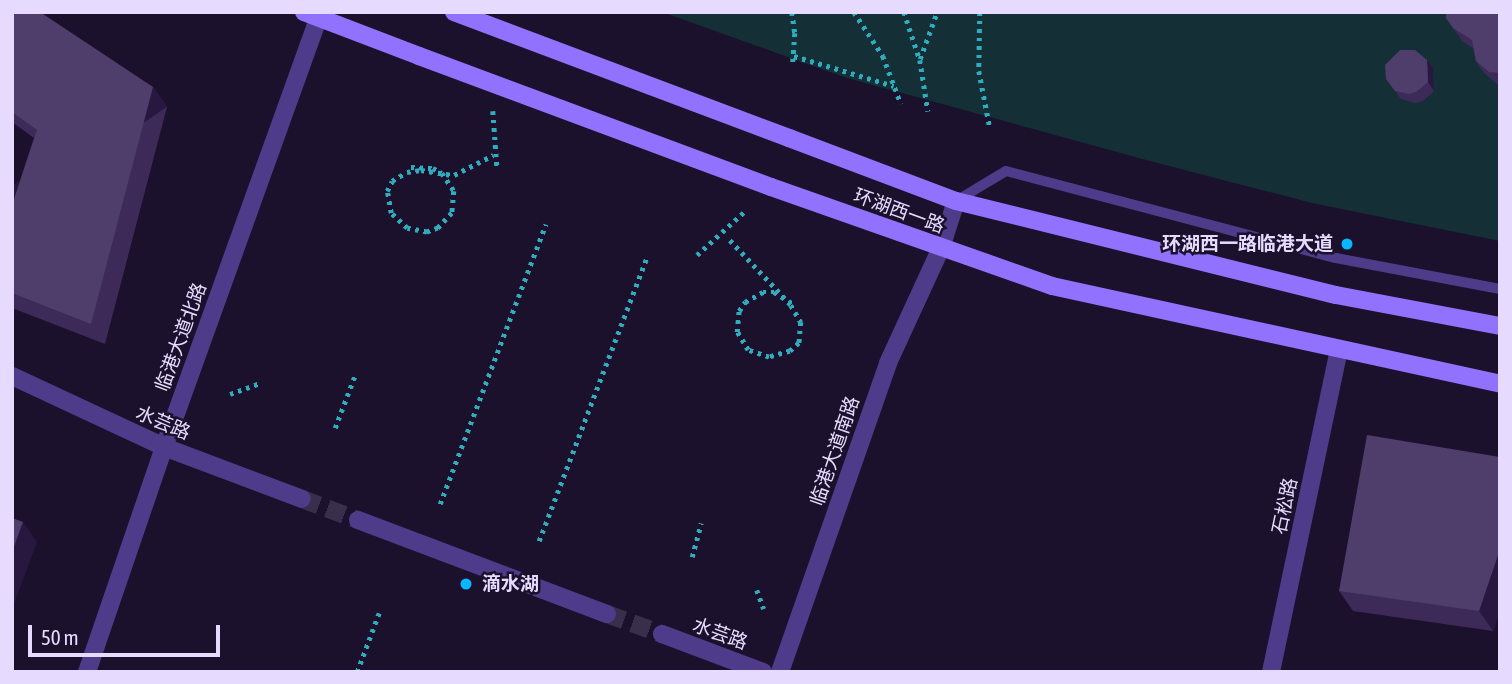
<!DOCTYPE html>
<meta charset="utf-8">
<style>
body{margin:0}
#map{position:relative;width:1512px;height:684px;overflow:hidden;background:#1b112c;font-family:"Asap Condensed","Noto Sans SC",sans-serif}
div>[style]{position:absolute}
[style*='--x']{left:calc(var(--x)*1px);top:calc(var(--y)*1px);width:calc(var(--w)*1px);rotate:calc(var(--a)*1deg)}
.green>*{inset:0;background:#143036}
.tertiary-tunnel>*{height:18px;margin-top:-9px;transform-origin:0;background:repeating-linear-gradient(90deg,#392f4c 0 18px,transparent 0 27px)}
.path>*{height:4.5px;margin-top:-2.25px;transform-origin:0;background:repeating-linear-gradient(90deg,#30acbf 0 3.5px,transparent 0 8.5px)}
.service>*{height:10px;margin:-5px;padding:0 5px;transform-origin:5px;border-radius:5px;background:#4e3c8b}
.minor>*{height:18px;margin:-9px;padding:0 9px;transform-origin:9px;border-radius:9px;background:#4e3c8b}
.tertiary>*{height:18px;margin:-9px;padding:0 9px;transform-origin:9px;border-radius:9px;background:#4e3c8b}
.secondary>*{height:18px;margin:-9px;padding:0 9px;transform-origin:9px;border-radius:9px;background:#9172ff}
.path-bridge>*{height:4.5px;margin-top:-2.25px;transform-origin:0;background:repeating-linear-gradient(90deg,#30acbf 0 3.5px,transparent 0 8.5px)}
.secondary-bridge>*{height:18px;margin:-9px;padding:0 9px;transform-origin:9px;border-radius:9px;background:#9172ff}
.wall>*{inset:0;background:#3d2a59}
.shaded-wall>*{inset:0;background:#281840;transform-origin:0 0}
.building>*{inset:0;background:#4f3d6b}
.dots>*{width:19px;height:19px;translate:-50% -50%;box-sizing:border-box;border:4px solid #1b112c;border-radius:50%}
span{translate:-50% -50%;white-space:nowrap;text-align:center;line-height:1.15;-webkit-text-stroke:5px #1b112c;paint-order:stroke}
.street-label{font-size:19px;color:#e6dbff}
.poi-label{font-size:19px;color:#e6dbff;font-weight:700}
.right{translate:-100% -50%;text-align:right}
.left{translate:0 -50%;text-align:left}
.frame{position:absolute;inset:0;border:14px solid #e6dbff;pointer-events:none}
.scale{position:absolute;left:28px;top:625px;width:192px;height:32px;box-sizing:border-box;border:4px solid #e6dbff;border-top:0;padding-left:9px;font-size:21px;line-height:24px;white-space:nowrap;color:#e6dbff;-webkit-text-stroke:5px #1b112c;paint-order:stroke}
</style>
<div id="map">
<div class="green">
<div style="clip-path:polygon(662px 12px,1500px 12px,1500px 241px,1312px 203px,1150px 161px,847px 78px)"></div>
</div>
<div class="tertiary-tunnel">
<div style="--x:302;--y:499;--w:60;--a:20.6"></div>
<div style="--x:607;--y:614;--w:59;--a:20"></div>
</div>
<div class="path">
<div style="--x:792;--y:12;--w:21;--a:82"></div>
<div style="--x:795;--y:33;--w:32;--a:94"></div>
<div style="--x:854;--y:12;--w:53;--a:56.6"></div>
<div style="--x:883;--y:56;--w:51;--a:69.4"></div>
<div style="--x:904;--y:12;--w:51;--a:71.6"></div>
<div style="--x:920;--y:60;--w:52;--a:81.1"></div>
<div style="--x:980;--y:12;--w:59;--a:91"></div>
<div style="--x:979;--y:71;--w:58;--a:79.1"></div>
<div style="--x:794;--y:56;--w:104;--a:16.7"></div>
<div style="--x:920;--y:59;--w:50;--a:-70.1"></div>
<div style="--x:493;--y:111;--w:55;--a:85.8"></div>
<div style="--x:427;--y:232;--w:20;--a:-169"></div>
<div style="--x:407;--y:228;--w:22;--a:-137"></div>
<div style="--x:391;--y:213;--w:22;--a:-100"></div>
<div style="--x:387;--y:191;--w:11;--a:-63"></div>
<div style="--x:392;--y:181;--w:17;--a:-31"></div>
<div style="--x:407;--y:172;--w:14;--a:-8"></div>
<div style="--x:421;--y:170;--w:33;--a:9"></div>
<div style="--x:454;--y:175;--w:44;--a:-27.1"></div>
<div style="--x:730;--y:240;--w:89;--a:46.8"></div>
<div style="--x:791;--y:305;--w:20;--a:60"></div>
<div style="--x:801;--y:322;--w:21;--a:95"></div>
<div style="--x:799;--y:343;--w:12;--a:138"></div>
<div style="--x:790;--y:351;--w:22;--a:164"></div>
<div style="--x:769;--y:357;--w:22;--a:-162"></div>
<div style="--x:697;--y:255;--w:65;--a:-42.5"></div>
<div style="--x:230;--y:394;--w:33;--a:-20"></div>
<div style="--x:335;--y:428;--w:57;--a:-69.3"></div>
<div style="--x:440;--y:504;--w:299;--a:-69.3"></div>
<div style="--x:539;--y:541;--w:302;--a:-69.2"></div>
<div style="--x:692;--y:557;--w:35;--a:-75"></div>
<div style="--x:757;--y:590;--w:20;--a:70"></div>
<div style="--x:357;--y:672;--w:63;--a:-69.6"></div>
</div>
<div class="service">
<div style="--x:956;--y:201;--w:58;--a:-31"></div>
<div style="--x:1006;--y:171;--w:341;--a:14.8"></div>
<div style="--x:1336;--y:258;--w:167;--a:10.7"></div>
</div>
<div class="minor">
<div style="--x:1271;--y:672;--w:329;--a:-78.1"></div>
</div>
<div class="tertiary">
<div style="--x:12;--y:376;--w:168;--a:25"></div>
<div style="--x:164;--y:447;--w:147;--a:20.6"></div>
<div style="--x:358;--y:520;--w:266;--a:20.7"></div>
<div style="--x:662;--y:634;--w:108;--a:20.6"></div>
<div style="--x:87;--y:672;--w:238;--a:-71.1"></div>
<div style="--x:164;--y:447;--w:462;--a:-70.2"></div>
<div style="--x:780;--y:672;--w:327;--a:-70.7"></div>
<div style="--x:888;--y:363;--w:127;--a:-65.3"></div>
<div style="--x:941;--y:248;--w:49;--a:-72.3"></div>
</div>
<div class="secondary">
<div style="--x:304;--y:12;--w:123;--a:20.9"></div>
<div style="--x:789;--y:138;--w:178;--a:20.7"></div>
<div style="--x:956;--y:201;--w:391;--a:13.9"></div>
<div style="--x:1336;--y:295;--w:167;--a:10.7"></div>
<div style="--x:771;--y:187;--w:298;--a:19.4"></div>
<div style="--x:1052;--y:286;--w:459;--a:12.3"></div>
</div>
<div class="path-bridge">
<div style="--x:411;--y:167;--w:22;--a:3"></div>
<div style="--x:433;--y:168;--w:10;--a:29"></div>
<div style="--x:442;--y:173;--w:22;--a:56"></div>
<div style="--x:454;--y:191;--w:22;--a:95"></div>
<div style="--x:452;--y:213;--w:21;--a:133"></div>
<div style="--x:438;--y:228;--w:12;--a:160"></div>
<div style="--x:748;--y:350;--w:21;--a:-121"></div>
<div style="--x:737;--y:332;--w:21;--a:-85"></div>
<div style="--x:739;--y:311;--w:11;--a:-56"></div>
<div style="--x:745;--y:302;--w:21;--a:-29"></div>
<div style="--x:763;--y:292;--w:11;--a:0"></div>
<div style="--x:774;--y:292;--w:25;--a:32"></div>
</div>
<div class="secondary-bridge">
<div style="--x:454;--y:12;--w:358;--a:20.6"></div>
<div style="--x:419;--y:56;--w:376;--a:20.4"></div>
</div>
<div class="wall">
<div style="clip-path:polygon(12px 12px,153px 87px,167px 107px,105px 344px,12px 308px,12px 205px,34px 138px,12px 122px)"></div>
<div style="clip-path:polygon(1500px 12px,1500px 85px,1498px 85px,1484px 73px,1476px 61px,1473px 48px,1462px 41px,1453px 28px)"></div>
<div style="clip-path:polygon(1427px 60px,1433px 68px,1434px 91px,1423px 101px,1415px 103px,1401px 99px,1386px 79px)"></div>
<div style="clip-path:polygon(1500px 457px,1500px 610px,1493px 631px,1353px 611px,1339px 591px)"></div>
</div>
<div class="shaded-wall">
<div style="clip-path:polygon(1427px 60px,1433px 68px,1434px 91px,1428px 82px)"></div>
<div style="left:153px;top:87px;width:24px;height:245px;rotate:55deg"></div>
<div style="clip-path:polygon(23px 522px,37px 542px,12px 609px,12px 552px)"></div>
<div style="clip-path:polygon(1499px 552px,1500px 554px,1500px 610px,1493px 631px,1479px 611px)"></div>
</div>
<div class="building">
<div style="clip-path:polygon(12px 12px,40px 12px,153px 87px,91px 324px,12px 293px,12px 205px,37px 130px,12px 112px)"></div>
<div style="clip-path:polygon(1446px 12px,1500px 12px,1500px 73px,1489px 72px,1476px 61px,1472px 40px,1453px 28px,1446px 18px)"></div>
<div style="clip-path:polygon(1400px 50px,1415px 50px,1427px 60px,1428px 82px,1416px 92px,1409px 94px,1395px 91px,1386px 79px,1385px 65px)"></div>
<div style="clip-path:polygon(1367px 435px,1500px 457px,1500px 552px,1499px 552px,1479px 611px,1339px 591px)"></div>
<div style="clip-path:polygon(12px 518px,23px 522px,12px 552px)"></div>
</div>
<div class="dots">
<div style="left:1347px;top:244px;background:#07b7ff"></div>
<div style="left:466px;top:584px;background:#07b7ff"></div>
</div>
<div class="street-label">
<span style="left:899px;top:211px;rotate:20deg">环湖西一路</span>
<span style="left:181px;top:337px;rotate:-70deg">临港大道北路</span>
<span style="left:163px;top:423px;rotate:23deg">水芸路</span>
<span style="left:835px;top:451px;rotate:-71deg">临港大道南路</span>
<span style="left:1285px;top:506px;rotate:-78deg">石松路</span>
<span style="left:720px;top:634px;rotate:20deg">水芸路</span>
</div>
<div class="poi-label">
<span class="right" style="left:1333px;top:244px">环湖西一路临港大道</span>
<span class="left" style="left:482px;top:584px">滴水湖</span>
</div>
<div class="frame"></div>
<div class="scale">50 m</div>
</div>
